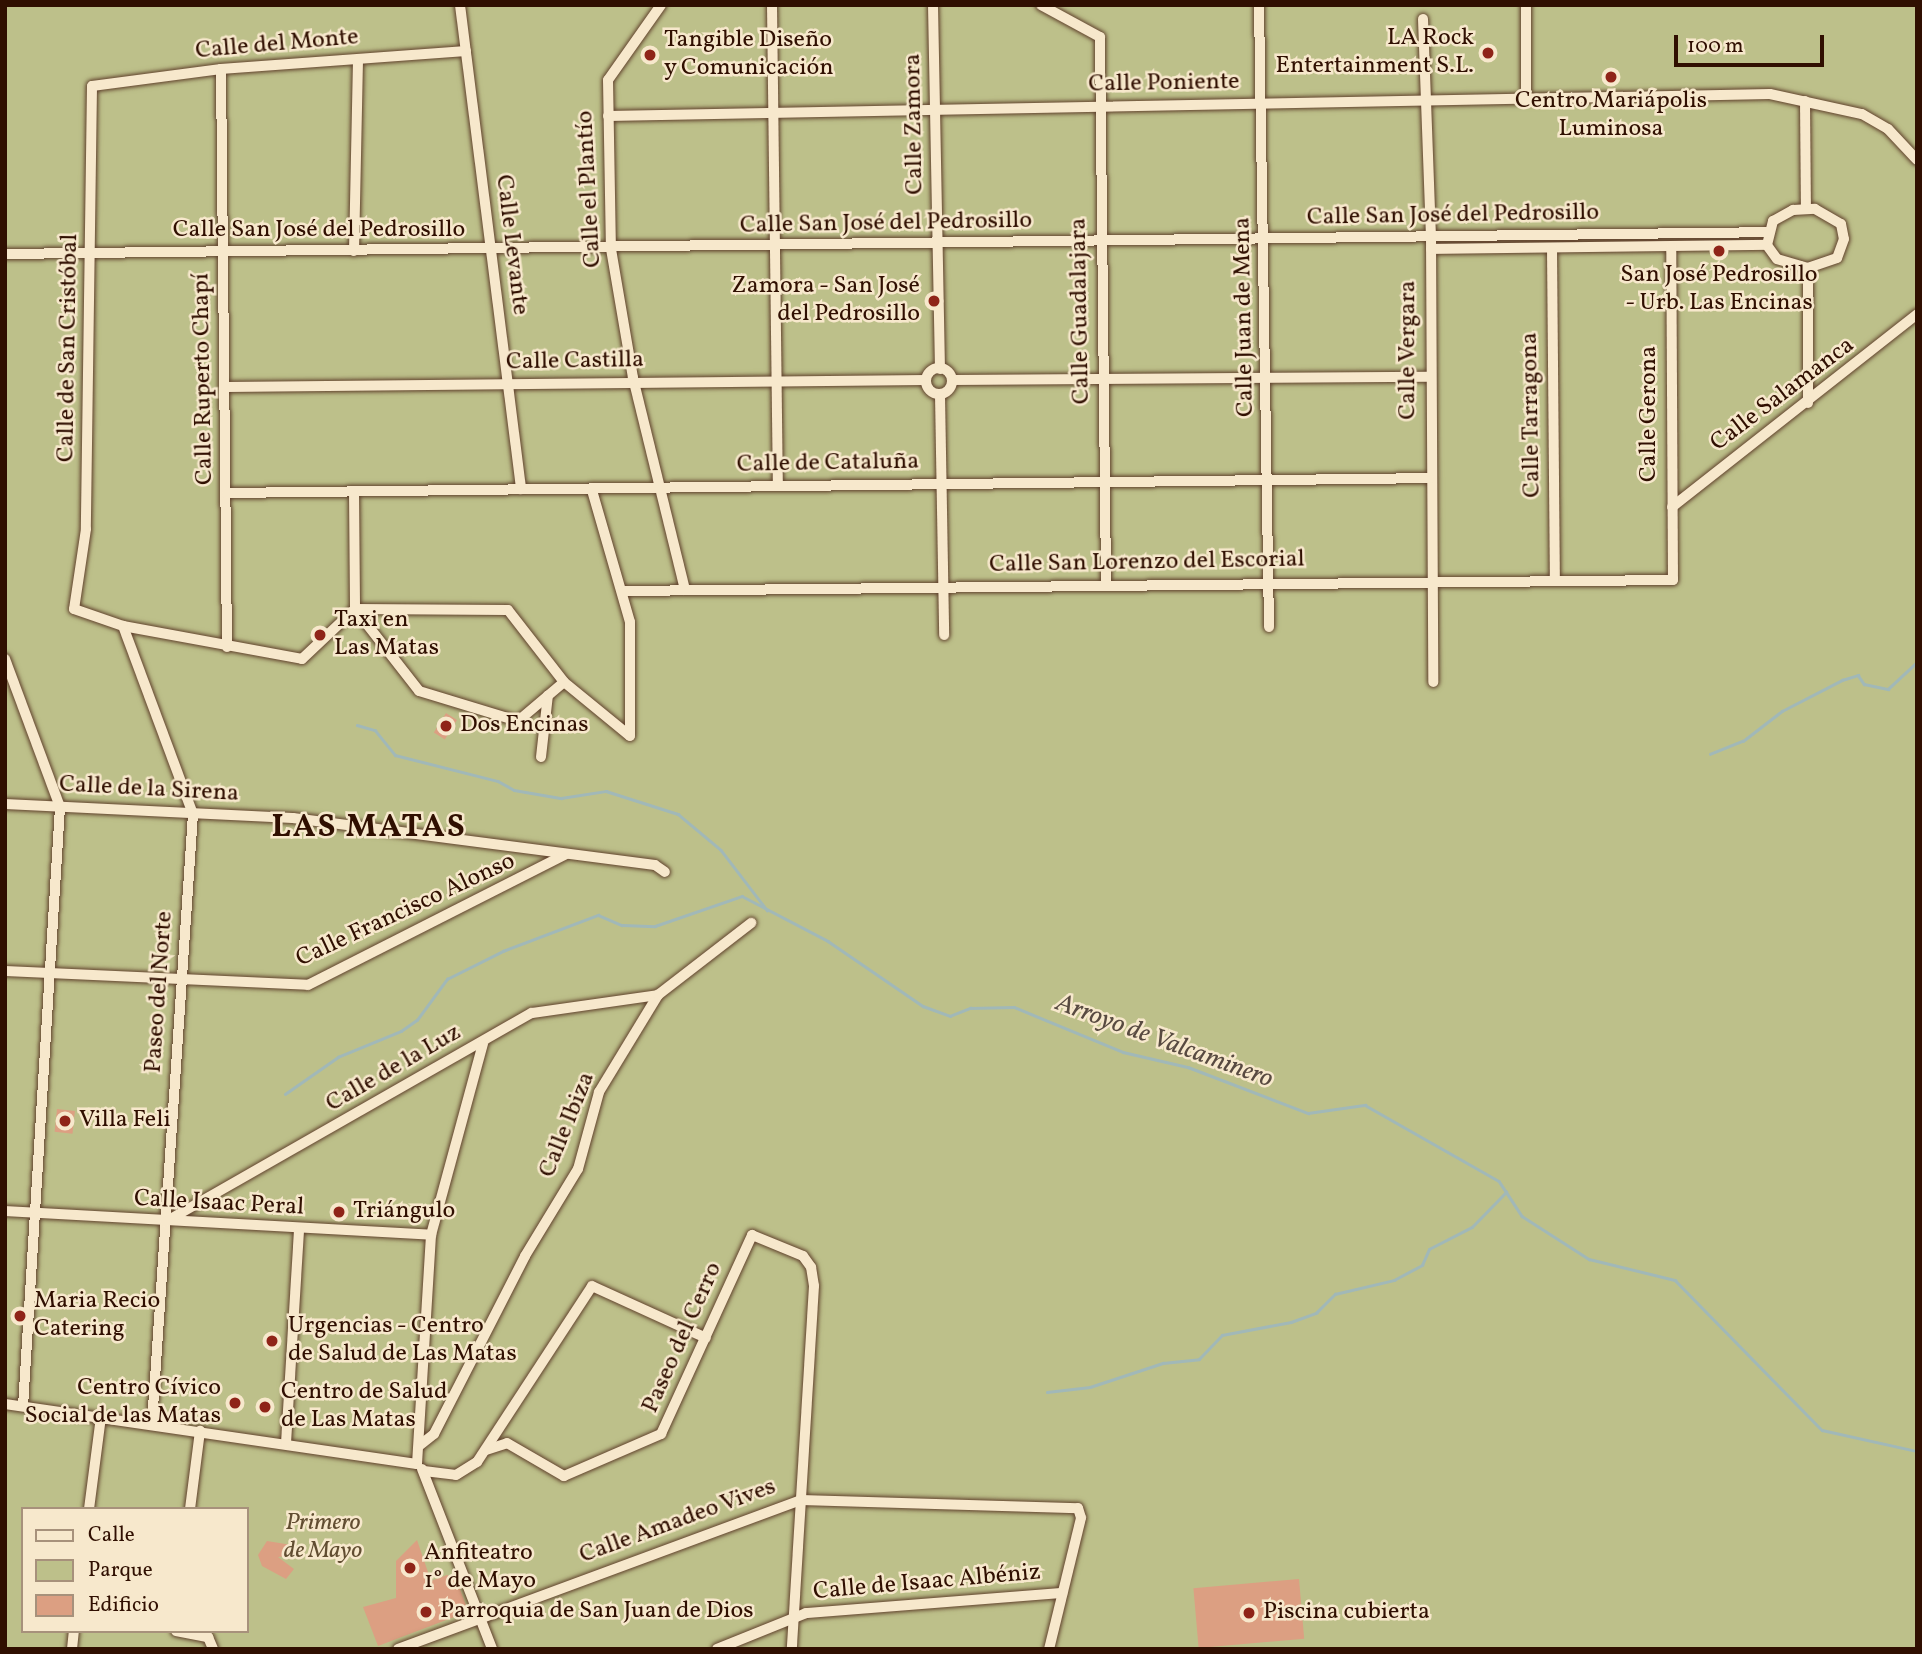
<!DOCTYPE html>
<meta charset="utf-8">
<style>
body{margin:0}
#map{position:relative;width:1922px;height:1654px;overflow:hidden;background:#f3dbb1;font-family:Vollkorn,serif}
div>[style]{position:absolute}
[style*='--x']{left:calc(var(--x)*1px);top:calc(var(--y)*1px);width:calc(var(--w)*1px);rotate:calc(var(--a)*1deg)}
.green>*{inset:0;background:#bdc08a}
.stream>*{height:2.5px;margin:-1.25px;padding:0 1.25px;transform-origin:1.25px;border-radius:1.25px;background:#a1b8b8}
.building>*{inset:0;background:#dc9f82;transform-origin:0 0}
.roads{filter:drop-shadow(0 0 2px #61422d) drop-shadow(0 0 2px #61422d)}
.street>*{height:10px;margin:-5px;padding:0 5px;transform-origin:5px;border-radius:5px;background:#f7e8cc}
.street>.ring{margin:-5px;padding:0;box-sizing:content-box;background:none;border:10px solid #f7e8cc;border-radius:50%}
.dots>*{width:19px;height:19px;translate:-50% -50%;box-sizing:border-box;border:4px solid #f7e8cc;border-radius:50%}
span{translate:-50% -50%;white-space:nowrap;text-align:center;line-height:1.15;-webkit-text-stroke:5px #f7e8cc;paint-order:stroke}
.poi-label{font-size:24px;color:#300f01}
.right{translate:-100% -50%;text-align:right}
.left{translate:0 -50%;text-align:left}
.street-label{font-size:24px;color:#300f01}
.park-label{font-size:24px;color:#614d31;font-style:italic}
.water-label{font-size:26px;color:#584a41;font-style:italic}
.district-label{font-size:32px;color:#300f01;font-weight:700;letter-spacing:2px}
.frame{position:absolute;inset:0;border:7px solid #300f01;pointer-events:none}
.legend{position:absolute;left:21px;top:1507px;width:228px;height:126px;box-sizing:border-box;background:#f7e8cc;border:2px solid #a7917b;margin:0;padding:9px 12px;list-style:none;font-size:21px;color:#300f01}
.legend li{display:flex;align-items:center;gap:14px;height:35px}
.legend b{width:35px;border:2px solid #a7917b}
.scale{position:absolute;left:1674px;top:35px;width:150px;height:32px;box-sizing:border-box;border:4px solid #300f01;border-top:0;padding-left:9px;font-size:21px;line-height:24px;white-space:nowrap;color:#300f01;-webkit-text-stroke:5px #f7e8cc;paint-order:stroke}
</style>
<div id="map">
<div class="green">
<div style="clip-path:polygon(evenodd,5px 5px,1917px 5px,1917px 1649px,5px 1649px,5px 5px,23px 1509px,247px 1509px,247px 1631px,23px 1631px,23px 1509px)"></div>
</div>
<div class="stream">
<div style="--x:357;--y:725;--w:19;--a:16"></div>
<div style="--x:375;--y:730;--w:32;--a:51"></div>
<div style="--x:395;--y:755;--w:106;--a:14.2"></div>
<div style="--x:498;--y:781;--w:18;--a:29"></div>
<div style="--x:514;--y:790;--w:48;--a:9.7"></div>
<div style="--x:561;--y:798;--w:46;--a:-8.8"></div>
<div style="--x:606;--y:791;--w:76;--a:17.7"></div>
<div style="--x:678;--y:814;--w:56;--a:39.9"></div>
<div style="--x:721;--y:850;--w:76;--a:52.5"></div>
<div style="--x:1710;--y:754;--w:35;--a:-22"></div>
<div style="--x:1743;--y:741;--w:49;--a:-37.6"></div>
<div style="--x:1782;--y:711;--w:68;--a:-27.3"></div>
<div style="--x:1842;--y:680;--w:17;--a:-17"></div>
<div style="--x:1858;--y:675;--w:11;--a:56"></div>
<div style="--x:1864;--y:684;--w:25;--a:12"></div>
<div style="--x:1888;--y:689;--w:40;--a:-43"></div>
<div style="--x:285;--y:1094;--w:65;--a:-34.9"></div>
<div style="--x:338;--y:1057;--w:68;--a:-22.4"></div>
<div style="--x:401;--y:1031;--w:19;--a:-35"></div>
<div style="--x:417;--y:1020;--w:51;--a:-53.8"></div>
<div style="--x:447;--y:979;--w:63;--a:-26.6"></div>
<div style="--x:503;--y:951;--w:102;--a:-20.8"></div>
<div style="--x:598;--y:915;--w:26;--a:23"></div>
<div style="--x:622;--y:925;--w:33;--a:2"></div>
<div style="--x:655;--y:926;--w:92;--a:-19"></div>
<div style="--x:742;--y:896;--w:97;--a:27.6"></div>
<div style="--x:828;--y:941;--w:115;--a:34.4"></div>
<div style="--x:923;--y:1006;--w:29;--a:20"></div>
<div style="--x:950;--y:1016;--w:22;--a:-22"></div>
<div style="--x:970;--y:1008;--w:44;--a:-1.3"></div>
<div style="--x:1014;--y:1007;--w:118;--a:22.4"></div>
<div style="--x:1123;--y:1052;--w:67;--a:13"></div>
<div style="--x:1188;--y:1067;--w:129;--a:21"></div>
<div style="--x:1308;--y:1113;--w:58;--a:-8"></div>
<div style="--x:1365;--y:1105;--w:154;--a:29.6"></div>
<div style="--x:1499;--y:1181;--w:42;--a:56.7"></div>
<div style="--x:1522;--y:1216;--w:80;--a:32.7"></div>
<div style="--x:1589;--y:1259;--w:89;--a:13.7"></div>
<div style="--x:1675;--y:1280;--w:210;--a:45.6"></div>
<div style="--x:1822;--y:1430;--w:97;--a:12.5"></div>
<div style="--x:1047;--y:1392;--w:43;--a:-6.6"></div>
<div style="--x:1090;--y:1387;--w:77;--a:-18.2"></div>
<div style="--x:1163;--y:1363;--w:36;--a:-6"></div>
<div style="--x:1199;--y:1359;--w:33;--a:-46"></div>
<div style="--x:1222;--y:1335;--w:70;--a:-10.7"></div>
<div style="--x:1291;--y:1322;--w:27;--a:-20"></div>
<div style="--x:1316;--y:1313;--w:27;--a:-45"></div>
<div style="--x:1335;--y:1294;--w:61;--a:-13.3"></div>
<div style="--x:1394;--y:1280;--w:32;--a:-28"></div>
<div style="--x:1422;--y:1265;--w:17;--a:-66"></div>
<div style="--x:1429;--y:1249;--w:48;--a:-27.1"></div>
<div style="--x:1472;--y:1227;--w:49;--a:-45.8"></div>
</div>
<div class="building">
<div style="left:446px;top:713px;width:13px;height:23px;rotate:32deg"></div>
<div style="left:57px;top:1109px;width:18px;height:23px;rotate:6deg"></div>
<div style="clip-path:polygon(417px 1540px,431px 1581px,447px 1575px,456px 1579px,466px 1605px,462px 1614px,378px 1646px,363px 1607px,396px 1598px,396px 1561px)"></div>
<div style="clip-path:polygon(267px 1541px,298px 1546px,297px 1555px,278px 1557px,294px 1569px,286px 1579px,262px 1566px,258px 1555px)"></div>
<div style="left:1299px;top:1579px;width:60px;height:106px;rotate:85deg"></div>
</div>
<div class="roads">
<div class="street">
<div style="--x:460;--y:5;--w:488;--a:82.8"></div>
<div style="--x:661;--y:5;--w:92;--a:125.2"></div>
<div style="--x:608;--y:80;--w:169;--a:89"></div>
<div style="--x:611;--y:249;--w:131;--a:80.3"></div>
<div style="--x:633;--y:378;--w:218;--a:76.2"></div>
<div style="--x:772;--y:5;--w:481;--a:89.3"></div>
<div style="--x:933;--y:5;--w:364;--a:88.9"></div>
<div style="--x:1041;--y:5;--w:67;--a:28.5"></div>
<div style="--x:1100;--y:37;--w:548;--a:89.37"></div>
<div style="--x:1259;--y:5;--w:622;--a:89.08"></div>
<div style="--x:1423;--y:19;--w:219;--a:87.9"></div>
<div style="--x:1431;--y:238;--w:444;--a:89.7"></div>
<div style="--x:466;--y:51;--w:246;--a:175.8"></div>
<div style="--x:221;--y:69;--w:130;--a:172.5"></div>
<div style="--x:92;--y:86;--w:443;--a:90.8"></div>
<div style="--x:86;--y:529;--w:81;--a:98.5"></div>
<div style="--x:74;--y:609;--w:52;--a:19.1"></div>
<div style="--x:123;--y:626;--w:182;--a:10.4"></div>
<div style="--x:302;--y:659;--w:73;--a:-43.3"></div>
<div style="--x:355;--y:609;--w:153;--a:0.4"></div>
<div style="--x:508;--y:610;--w:91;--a:52.1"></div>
<div style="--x:564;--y:682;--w:85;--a:39.3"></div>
<div style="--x:630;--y:736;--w:114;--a:-90"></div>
<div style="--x:630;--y:622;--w:137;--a:-106.1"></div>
<div style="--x:221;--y:69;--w:578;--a:89.41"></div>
<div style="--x:1526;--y:98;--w:93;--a:-90"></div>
<div style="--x:1805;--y:101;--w:107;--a:89.5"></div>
<div style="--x:608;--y:116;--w:1162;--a:-1.08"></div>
<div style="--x:1770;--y:94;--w:94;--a:12.3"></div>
<div style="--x:1862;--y:114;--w:30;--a:30"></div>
<div style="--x:1888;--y:129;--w:42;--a:46.9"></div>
<div style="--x:1815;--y:209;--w:30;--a:30"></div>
<div style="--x:1841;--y:224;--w:15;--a:79"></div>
<div style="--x:1844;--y:239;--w:20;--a:110"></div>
<div style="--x:1837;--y:258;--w:31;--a:161"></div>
<div style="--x:1808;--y:268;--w:32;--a:-164"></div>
<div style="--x:1777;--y:259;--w:17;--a:-126"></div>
<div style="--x:1767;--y:245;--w:25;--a:-76"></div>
<div style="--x:1773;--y:221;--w:23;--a:-29"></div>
<div style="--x:1793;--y:210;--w:22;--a:-3"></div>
<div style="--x:1431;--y:249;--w:336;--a:-0.7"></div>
<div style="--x:1552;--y:249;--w:331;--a:89.5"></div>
<div style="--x:354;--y:251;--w:191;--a:-88.8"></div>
<div style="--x:5;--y:254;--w:1763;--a:-0.71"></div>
<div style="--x:1808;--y:268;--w:135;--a:90"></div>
<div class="ring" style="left:926px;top:368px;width:16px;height:16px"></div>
<div style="--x:952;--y:380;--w:477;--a:-0.4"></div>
<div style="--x:226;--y:387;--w:700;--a:-0.57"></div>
<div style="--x:940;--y:395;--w:240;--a:89"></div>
<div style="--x:354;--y:491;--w:118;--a:89.5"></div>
<div style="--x:227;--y:493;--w:1202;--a:-0.71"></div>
<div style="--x:1672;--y:507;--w:312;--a:-38.2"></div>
<div style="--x:623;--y:591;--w:1050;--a:-0.6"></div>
<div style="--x:1673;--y:580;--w:332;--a:-90.3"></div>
<div style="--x:355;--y:609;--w:104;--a:52"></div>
<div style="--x:419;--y:691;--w:103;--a:16.9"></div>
<div style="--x:518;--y:721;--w:60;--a:-40.3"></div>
<div style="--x:123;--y:626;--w:201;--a:69.6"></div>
<div style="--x:193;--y:814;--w:611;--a:93.85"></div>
<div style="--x:5;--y:659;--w:158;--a:69.6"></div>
<div style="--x:60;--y:807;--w:600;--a:93.53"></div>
<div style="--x:541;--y:757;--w:62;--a:-83.6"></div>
<div style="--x:5;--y:804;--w:288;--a:2.8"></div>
<div style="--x:293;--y:818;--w:365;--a:7.4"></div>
<div style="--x:655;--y:865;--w:12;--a:35"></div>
<div style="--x:5;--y:971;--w:303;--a:2.6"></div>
<div style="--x:308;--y:985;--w:289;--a:-26.9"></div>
<div style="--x:5;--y:1211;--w:427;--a:3.2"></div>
<div style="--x:165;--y:1222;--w:422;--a:-29.7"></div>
<div style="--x:532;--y:1013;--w:127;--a:-8.1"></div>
<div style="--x:5;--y:1404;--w:416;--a:8.3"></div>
<div style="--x:286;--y:1443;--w:212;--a:-86.5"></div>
<div style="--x:420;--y:1445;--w:18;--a:-38"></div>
<div style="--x:434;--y:1434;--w:200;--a:-62.9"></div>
<div style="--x:525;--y:1256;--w:102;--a:-58.7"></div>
<div style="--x:578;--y:1169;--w:80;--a:-74.7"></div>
<div style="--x:599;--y:1092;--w:114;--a:-58.7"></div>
<div style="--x:658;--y:995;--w:118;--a:-37.7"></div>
<div style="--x:486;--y:1450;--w:22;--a:-18"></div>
<div style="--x:507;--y:1443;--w:66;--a:30.1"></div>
<div style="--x:564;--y:1476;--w:106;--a:-23.4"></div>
<div style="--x:661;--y:1434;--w:219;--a:-65.4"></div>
<div style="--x:752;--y:1235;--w:55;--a:22.4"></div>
<div style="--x:803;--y:1256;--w:14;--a:54"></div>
<div style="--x:811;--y:1267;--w:19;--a:81"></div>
<div style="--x:814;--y:1286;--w:364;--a:93.5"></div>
<div style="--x:417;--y:1464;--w:229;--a:-86.5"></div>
<div style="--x:431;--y:1235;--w:199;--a:-74.8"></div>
<div style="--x:422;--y:1469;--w:193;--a:68.7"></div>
<div style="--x:424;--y:1471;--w:32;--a:7"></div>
<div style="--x:456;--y:1475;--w:25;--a:-32"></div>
<div style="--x:477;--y:1462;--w:210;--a:-56.8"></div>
<div style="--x:592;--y:1286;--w:125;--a:24.5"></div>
<div style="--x:89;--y:1509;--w:93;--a:-82.6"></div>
<div style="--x:190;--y:1509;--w:79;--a:-82.7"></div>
<div style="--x:176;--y:1631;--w:33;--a:11"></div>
<div style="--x:208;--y:1637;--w:13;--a:67"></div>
<div style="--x:72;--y:1649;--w:18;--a:-84"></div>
<div style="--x:398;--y:1649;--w:430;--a:-20.3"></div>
<div style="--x:801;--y:1500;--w:277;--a:1.7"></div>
<div style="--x:1078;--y:1508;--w:10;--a:73"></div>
<div style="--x:1081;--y:1518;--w:135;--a:103.7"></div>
<div style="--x:717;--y:1649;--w:96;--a:-22"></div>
<div style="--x:806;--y:1613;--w:257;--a:-4.5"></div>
</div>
</div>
<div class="dots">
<div style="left:1488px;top:53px;background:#8f2418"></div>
<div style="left:650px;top:55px;background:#8f2418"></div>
<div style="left:1611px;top:77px;background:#8f2418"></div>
<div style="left:1719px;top:251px;background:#8f2418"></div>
<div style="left:934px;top:301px;background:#8f2418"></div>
<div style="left:320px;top:635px;background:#8f2418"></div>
<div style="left:446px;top:726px;background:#8f2418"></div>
<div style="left:65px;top:1121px;background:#8f2418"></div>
<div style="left:339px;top:1212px;background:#8f2418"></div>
<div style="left:20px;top:1316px;background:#8f2418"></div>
<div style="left:272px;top:1341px;background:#8f2418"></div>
<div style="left:235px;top:1403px;background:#8f2418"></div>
<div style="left:265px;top:1407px;background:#8f2418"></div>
<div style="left:410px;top:1568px;background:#8f2418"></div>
<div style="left:426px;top:1612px;background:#8f2418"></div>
<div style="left:1249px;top:1613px;background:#8f2418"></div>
</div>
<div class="poi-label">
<span class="right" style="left:1474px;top:53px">LA Rock<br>Entertainment S.L.</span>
<span class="left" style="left:664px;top:55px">Tangible Diseño<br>y Comunicación</span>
<span style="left:1611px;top:116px">Centro Mariápolis<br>Luminosa</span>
<span style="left:1719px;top:290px">San José Pedrosillo<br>- Urb. Las Encinas</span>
<span class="right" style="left:920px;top:301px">Zamora - San José<br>del Pedrosillo</span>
<span class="left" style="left:334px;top:635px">Taxi en<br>Las Matas</span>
<span class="left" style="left:460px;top:726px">Dos Encinas</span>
<span class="left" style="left:79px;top:1121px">Villa Feli</span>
<span class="left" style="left:353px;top:1212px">Triángulo</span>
<span class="left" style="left:34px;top:1316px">Maria Recio<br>Catering</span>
<span class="left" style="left:288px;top:1341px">Urgencias - Centro<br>de Salud de Las Matas</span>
<span class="right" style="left:221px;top:1403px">Centro Cívico<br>Social de las Matas</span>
<span class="left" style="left:281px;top:1407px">Centro de Salud<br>de Las Matas</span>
<span class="left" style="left:424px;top:1568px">Anfiteatro<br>1° de Mayo</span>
<span class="left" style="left:440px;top:1612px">Parroquia de San Juan de Dios</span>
<span class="left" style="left:1263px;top:1613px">Piscina cubierta</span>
</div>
<div class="street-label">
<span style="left:277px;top:45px;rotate:-5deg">Calle del Monte</span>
<span style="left:1164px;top:84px;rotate:-1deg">Calle Poniente</span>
<span style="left:915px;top:124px;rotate:-91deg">Calle Zamora</span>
<span style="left:590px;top:189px;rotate:-93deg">Calle el Plantío</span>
<span style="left:1453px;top:216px;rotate:-1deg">Calle San José del Pedrosillo</span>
<span style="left:886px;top:224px;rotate:-1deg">Calle San José del Pedrosillo</span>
<span style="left:319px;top:231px">Calle San José del Pedrosillo</span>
<span style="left:511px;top:245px;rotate:83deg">Calle Levante</span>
<span style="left:1081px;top:311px;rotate:-91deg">Calle Guadalajara</span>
<span style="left:1245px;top:317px;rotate:-91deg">Calle Juan de Mena</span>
<span style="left:69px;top:348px;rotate:-89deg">Calle de San Cristóbal</span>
<span style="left:1409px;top:350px;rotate:-90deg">Calle Vergara</span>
<span style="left:575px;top:362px;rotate:-1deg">Calle Castilla</span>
<span style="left:204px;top:379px;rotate:-91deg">Calle Ruperto Chapí</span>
<span style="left:1783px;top:395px;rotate:-37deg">Calle Salamanca</span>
<span style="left:1650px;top:414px;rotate:-90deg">Calle Gerona</span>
<span style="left:1532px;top:415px;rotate:-91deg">Calle Tarragona</span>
<span style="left:828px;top:464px;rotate:-1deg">Calle de Cataluña</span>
<span style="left:1147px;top:563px;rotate:-1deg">Calle San Lorenzo del Escorial</span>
<span style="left:149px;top:790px;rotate:3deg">Calle de la Sirena</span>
<span style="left:406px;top:911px;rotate:-25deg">Calle Francisco Alonso</span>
<span style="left:160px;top:992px;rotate:-86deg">Paseo del Norte</span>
<span style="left:394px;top:1069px;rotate:-30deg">Calle de la Luz</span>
<span style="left:568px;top:1125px;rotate:-68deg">Calle Ibiza</span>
<span style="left:219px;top:1204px;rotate:3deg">Calle Isaac Peral</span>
<span style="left:683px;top:1338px;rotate:-66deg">Paseo del Cerro</span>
<span style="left:678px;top:1522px;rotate:-20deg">Calle Amadeo Vives</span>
<span style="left:927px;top:1583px;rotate:-5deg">Calle de Isaac Albéniz</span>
</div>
<div class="park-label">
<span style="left:323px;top:1538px">Primero<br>de Mayo</span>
</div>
<div class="water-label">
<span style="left:1164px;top:1042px;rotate:20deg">Arroyo de Valcaminero</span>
</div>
<div class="district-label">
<span style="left:369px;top:828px">LAS MATAS</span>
</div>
<div class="frame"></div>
<ul class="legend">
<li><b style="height:9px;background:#f7e8cc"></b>Calle</li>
<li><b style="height:19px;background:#bdc08a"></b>Parque</li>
<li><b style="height:19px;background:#dc9f82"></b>Edificio</li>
</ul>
<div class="scale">100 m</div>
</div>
